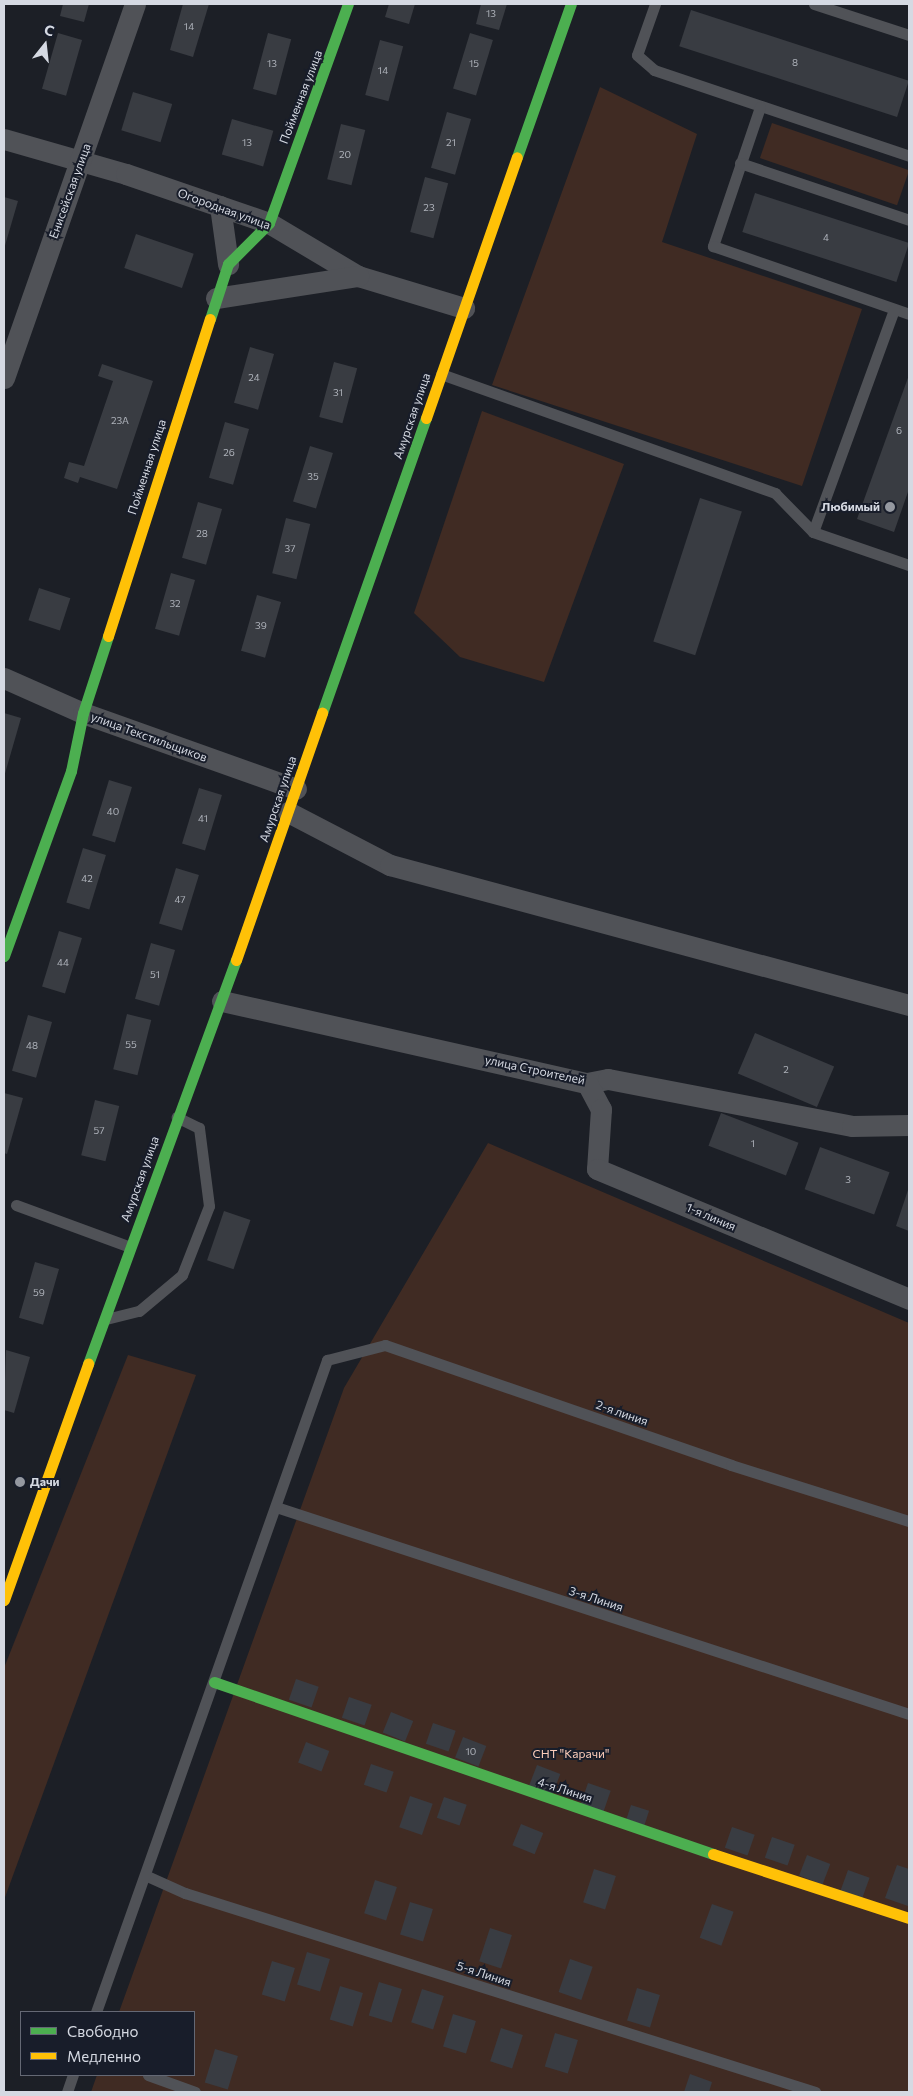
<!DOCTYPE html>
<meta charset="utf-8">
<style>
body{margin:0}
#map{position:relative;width:913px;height:2096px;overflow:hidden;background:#1c1f26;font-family:Commissioner,sans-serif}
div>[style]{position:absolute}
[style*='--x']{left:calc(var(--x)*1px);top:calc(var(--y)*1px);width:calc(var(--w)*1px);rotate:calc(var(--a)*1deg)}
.green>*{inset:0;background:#402b23;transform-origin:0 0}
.building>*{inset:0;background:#393c42;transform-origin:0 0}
.lane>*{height:11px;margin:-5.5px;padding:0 5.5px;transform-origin:5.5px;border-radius:5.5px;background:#505257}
.street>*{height:21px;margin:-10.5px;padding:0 10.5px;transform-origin:10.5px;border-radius:10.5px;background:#505257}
.fast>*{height:11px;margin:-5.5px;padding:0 5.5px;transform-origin:5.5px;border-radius:5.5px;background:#4caf50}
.slow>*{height:11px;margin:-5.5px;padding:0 5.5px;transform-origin:5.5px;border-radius:5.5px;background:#ffc107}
.dots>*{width:14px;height:14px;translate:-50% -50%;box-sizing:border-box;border:2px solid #181d2a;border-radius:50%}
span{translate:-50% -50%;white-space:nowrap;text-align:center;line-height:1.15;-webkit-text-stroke:4px #181d2a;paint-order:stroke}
.number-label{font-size:10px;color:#aeb2ba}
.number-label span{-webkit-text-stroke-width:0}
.street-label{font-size:12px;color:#d5d9e2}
.poi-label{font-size:12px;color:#d5d9e2;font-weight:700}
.right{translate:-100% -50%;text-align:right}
.left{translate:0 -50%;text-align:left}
.park-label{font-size:12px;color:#fcccb9}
.frame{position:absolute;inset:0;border:5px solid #d5d9e2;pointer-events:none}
.legend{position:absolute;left:20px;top:2011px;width:175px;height:65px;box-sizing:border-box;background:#181d2a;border:1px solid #646874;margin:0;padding:6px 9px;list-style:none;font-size:15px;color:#d5d9e2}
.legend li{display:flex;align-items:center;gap:10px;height:25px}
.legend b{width:25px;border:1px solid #646874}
.north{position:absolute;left:20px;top:20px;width:50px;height:50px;-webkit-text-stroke:4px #181d2a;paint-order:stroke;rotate:16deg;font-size:14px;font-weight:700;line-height:20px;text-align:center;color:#d5d9e2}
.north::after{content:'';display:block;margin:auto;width:18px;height:22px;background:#d5d9e2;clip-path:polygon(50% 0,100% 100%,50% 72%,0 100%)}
</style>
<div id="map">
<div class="green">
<div style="clip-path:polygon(600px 87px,697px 134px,662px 242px,862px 309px,802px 486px,492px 385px)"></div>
<div style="left:772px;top:123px;width:145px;height:37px;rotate:19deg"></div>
<div style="clip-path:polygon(482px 411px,624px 464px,544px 682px,460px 657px,414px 613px)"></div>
<div style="clip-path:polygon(488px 1143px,909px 1323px,909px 2092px,91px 2092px,97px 2075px,194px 2075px,194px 2012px,119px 2012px,344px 1388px)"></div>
<div style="clip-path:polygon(128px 1355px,196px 1375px,4px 1900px,4px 1668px)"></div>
</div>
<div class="building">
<div style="clip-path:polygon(63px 4px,89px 4px,84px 22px,60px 16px)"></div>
<div style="clip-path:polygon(183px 4px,209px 4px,193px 57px,170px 50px)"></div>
<div style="clip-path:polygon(389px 4px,415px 4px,409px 24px,385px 17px)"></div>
<div style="clip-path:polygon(481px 4px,507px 4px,499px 30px,476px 24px)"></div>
<div style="left:691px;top:10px;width:229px;height:38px;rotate:18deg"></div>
<div style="left:58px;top:33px;width:25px;height:58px;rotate:16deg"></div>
<div style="left:268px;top:33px;width:24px;height:58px;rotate:15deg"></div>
<div style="left:470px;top:33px;width:24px;height:58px;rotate:17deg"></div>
<div style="left:380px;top:40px;width:24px;height:57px;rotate:15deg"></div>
<div style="left:133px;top:92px;width:41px;height:40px;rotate:17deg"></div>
<div style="left:447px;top:112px;width:25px;height:58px;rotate:16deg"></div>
<div style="left:232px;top:119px;width:43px;height:37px;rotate:16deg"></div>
<div style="left:341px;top:124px;width:25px;height:57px;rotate:14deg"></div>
<div style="left:425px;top:177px;width:24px;height:57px;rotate:15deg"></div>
<div style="left:755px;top:193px;width:162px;height:41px;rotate:18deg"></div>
<div style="clip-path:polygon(4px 197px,18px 201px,4px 249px)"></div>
<div style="left:136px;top:234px;width:61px;height:36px;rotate:19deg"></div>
<div style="left:250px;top:347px;width:25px;height:58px;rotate:16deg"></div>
<div style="left:334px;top:362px;width:24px;height:57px;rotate:15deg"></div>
<div style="clip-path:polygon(102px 364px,153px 381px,117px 489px,80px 477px,78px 483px,64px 478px,69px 462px,84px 466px,113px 381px,98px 376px)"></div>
<div style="clip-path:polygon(909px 375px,909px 489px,894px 532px,857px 519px)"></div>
<div style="left:225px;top:422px;width:25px;height:58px;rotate:16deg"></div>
<div style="left:310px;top:446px;width:24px;height:58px;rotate:17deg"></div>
<div style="left:700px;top:498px;width:44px;height:151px;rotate:18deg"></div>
<div style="left:198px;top:502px;width:25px;height:58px;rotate:16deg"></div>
<div style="left:286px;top:518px;width:25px;height:57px;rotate:14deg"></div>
<div style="left:171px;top:573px;width:25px;height:58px;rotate:16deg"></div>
<div style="left:39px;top:588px;width:33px;height:34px;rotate:18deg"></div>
<div style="left:257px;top:595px;width:25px;height:58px;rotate:16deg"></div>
<div style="clip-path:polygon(4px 713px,21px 718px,4px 777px)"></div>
<div style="left:109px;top:780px;width:24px;height:58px;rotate:17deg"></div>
<div style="left:199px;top:788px;width:24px;height:58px;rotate:17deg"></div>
<div style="left:83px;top:848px;width:24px;height:57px;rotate:17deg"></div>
<div style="left:176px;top:868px;width:24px;height:58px;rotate:17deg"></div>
<div style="left:59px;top:931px;width:24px;height:58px;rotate:17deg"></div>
<div style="left:151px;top:943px;width:25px;height:58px;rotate:16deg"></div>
<div style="left:127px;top:1014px;width:25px;height:57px;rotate:14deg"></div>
<div style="left:28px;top:1015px;width:25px;height:58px;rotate:16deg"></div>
<div style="left:755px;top:1033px;width:86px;height:44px;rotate:23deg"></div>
<div style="clip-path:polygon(4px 1093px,23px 1098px,7px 1154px,4px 1153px)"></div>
<div style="left:95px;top:1100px;width:25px;height:57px;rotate:14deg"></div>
<div style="left:721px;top:1113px;width:83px;height:35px;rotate:21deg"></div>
<div style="left:820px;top:1147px;width:74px;height:45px;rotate:20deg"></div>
<div style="clip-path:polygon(909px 1187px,909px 1231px,896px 1226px)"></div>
<div style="left:224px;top:1211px;width:28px;height:52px;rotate:19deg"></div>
<div style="left:35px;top:1262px;width:25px;height:58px;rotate:16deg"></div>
<div style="clip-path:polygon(6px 1350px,30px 1357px,14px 1413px,4px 1410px)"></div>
<div style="left:296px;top:1679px;width:24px;height:22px;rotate:19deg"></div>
<div style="left:349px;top:1697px;width:24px;height:22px;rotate:19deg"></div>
<div style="left:391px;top:1712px;width:24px;height:22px;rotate:22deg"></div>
<div style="left:433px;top:1723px;width:24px;height:22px;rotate:19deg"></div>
<div style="left:463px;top:1737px;width:25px;height:22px;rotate:21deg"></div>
<div style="left:306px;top:1742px;width:25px;height:22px;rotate:21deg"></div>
<div style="left:371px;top:1764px;width:24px;height:22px;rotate:19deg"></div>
<div style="left:537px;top:1765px;width:25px;height:22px;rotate:21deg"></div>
<div style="left:588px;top:1783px;width:24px;height:22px;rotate:19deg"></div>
<div style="left:410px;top:1796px;width:24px;height:33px;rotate:19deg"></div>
<div style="left:444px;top:1797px;width:24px;height:22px;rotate:19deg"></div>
<div style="left:631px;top:1805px;width:19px;height:15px;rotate:18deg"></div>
<div style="left:521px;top:1824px;width:24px;height:23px;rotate:22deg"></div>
<div style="left:732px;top:1827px;width:24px;height:22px;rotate:19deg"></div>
<div style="left:772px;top:1837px;width:24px;height:22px;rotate:19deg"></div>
<div style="left:807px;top:1855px;width:25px;height:22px;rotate:21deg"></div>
<div style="clip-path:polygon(897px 1865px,909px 1869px,908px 1906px,885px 1898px)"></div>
<div style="left:594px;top:1869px;width:23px;height:35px;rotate:18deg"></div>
<div style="left:848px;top:1870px;width:23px;height:22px;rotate:20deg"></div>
<div style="left:375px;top:1880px;width:23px;height:35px;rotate:18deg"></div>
<div style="left:410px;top:1902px;width:24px;height:34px;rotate:17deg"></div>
<div style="left:712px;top:1904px;width:23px;height:36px;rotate:20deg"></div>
<div style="left:490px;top:1928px;width:23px;height:35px;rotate:18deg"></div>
<div style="left:307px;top:1952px;width:24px;height:34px;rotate:17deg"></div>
<div style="left:570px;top:1959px;width:24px;height:35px;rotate:19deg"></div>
<div style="left:272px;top:1961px;width:24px;height:35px;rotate:17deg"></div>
<div style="left:379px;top:1982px;width:24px;height:35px;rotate:17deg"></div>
<div style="left:340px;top:1986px;width:24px;height:35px;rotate:17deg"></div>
<div style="left:637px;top:1988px;width:24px;height:34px;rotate:17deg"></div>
<div style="left:422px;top:1989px;width:23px;height:35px;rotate:18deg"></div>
<div style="left:453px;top:2014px;width:24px;height:34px;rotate:17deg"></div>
<div style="left:501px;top:2028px;width:23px;height:35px;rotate:18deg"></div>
<div style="left:555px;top:2033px;width:24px;height:35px;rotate:17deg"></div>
<div style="left:215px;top:2049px;width:24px;height:35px;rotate:17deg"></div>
<div style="clip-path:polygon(690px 2074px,712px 2082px,709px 2092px,684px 2092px)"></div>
</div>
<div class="lane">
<div style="--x:655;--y:4;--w:54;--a:109.4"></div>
<div style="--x:637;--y:55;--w:23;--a:41"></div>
<div style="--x:654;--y:70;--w:269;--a:18.6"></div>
<div style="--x:814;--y:4;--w:100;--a:18.1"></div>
<div style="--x:760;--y:107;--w:147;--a:108.7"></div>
<div style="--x:713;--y:246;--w:207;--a:19.1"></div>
<div style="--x:740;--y:163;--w:178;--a:18.6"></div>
<div style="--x:441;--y:374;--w:355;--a:19.6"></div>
<div style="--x:775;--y:493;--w:54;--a:45.7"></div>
<div style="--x:813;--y:532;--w:102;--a:19"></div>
<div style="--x:813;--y:532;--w:237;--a:-70"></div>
<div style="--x:16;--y:1205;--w:121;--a:20.2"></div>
<div style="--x:106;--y:1319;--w:34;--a:-14"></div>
<div style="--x:139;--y:1311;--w:56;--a:-39.9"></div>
<div style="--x:182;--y:1275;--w:74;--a:-68.6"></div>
<div style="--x:209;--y:1206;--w:79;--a:-97.3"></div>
<div style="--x:199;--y:1128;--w:25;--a:-154"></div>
<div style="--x:276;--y:1507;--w:666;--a:18.11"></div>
<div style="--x:147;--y:1876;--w:42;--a:24.1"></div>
<div style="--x:185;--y:1893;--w:661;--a:17.53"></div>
<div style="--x:96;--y:2012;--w:692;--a:-70.49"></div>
<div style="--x:327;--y:1360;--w:60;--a:-14.5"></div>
<div style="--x:385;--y:1345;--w:366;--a:19.1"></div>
<div style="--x:731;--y:1465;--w:187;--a:17.5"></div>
<div style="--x:148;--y:2075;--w:50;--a:19.9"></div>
<div style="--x:67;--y:2092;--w:18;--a:-71"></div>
</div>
<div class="street">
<div style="--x:4;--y:139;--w:127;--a:16"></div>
<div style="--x:126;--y:174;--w:151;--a:18.9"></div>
<div style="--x:269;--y:223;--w:104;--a:30.8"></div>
<div style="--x:358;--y:276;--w:111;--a:16.8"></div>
<div style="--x:220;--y:206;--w:59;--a:82.1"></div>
<div style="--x:216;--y:298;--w:144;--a:-8.8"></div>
<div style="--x:4;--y:378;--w:396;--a:-70.7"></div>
<div style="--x:4;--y:678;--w:86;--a:23.9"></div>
<div style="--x:83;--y:713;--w:226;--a:19.6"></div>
<div style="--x:288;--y:812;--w:115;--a:27.5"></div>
<div style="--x:390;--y:865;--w:538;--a:15.1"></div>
<div style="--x:222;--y:1001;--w:374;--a:12.7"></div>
<div style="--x:587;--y:1083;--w:21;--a:-11"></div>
<div style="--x:608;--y:1079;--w:248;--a:10.9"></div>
<div style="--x:852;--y:1126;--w:57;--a:-1"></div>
<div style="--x:587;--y:1083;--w:30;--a:62"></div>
<div style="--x:601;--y:1109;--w:60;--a:93.8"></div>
<div style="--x:597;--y:1169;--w:338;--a:22.6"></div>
</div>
<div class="fast">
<div style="--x:517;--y:157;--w:162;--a:-70.6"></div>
<div style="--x:210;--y:319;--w:58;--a:-71.9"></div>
<div style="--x:228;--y:264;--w:58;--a:-45"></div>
<div style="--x:269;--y:223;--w:233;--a:-70.2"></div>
<div style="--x:322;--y:713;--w:313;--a:-70.6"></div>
<div style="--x:4;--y:956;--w:197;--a:-70.1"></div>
<div style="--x:71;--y:771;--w:59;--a:-78.3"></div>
<div style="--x:83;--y:713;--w:81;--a:-72"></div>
<div style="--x:88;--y:1364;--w:430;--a:-69.9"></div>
<div style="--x:214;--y:1682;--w:528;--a:19.02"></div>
</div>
<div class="slow">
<div style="--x:426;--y:418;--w:276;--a:-70.8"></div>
<div style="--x:108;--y:636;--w:333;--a:-72.2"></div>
<div style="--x:236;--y:960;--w:262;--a:-70.8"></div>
<div style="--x:4;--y:1600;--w:251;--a:-70.4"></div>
<div style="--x:713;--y:1854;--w:206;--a:18.1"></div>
</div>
<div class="dots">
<div style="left:890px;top:507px;background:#9498a0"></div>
<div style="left:20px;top:1482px;background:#9498a0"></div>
</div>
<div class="number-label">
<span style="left:491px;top:14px">13</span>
<span style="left:189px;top:27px">14</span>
<span style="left:795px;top:63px">8</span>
<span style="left:272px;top:64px">13</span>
<span style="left:474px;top:64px">15</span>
<span style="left:383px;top:71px">14</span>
<span style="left:247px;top:143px">13</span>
<span style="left:451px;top:143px">21</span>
<span style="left:345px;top:155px">20</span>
<span style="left:429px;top:208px">23</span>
<span style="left:826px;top:238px">4</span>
<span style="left:254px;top:378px">24</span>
<span style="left:338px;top:393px">31</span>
<span style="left:120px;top:421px">23А</span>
<span style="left:899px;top:431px">6</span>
<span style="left:229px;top:453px">26</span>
<span style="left:313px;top:477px">35</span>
<span style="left:202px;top:534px">28</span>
<span style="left:290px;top:549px">37</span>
<span style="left:175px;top:604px">32</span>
<span style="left:261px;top:626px">39</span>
<span style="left:113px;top:812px">40</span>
<span style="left:203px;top:819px">41</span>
<span style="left:87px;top:879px">42</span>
<span style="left:180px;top:900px">47</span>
<span style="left:63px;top:963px">44</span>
<span style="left:155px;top:975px">51</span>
<span style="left:131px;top:1045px">55</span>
<span style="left:32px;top:1046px">48</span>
<span style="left:786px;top:1070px">2</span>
<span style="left:99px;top:1131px">57</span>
<span style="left:753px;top:1144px">1</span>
<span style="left:848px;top:1180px">3</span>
<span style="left:39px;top:1293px">59</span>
<span style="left:471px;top:1752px">10</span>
</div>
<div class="street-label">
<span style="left:301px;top:97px;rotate:-69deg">Пойменная улица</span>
<span style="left:70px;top:191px;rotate:-70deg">Енисейская улица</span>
<span style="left:224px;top:209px;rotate:20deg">Огородная улица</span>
<span style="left:412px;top:416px;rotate:-71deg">Амурская улица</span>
<span style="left:147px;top:467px;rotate:-72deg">Пойменная улица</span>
<span style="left:149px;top:737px;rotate:20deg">улица Текстильщиков</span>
<span style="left:278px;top:799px;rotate:-71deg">Амурская улица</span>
<span style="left:535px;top:1070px;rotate:12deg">улица Строителей</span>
<span style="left:140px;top:1179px;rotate:-70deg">Амурская улица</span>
<span style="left:711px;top:1217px;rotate:23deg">1-я линия</span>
<span style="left:622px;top:1413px;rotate:19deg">2-я линия</span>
<span style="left:596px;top:1599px;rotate:18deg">3-я Линия</span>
<span style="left:565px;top:1790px;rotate:18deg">4-я Линия</span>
<span style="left:484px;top:1974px;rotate:18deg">5-я Линия</span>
</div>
<div class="poi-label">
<span class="right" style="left:880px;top:507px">Любимый</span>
<span class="left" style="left:30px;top:1482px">Дачи</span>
</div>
<div class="park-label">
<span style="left:571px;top:1754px">СНТ "Карачи"</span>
</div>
<div class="frame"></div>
<ul class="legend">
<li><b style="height:6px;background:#4caf50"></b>Свободно</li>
<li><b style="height:6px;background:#ffc107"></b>Медленно</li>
</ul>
<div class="north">С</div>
</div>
